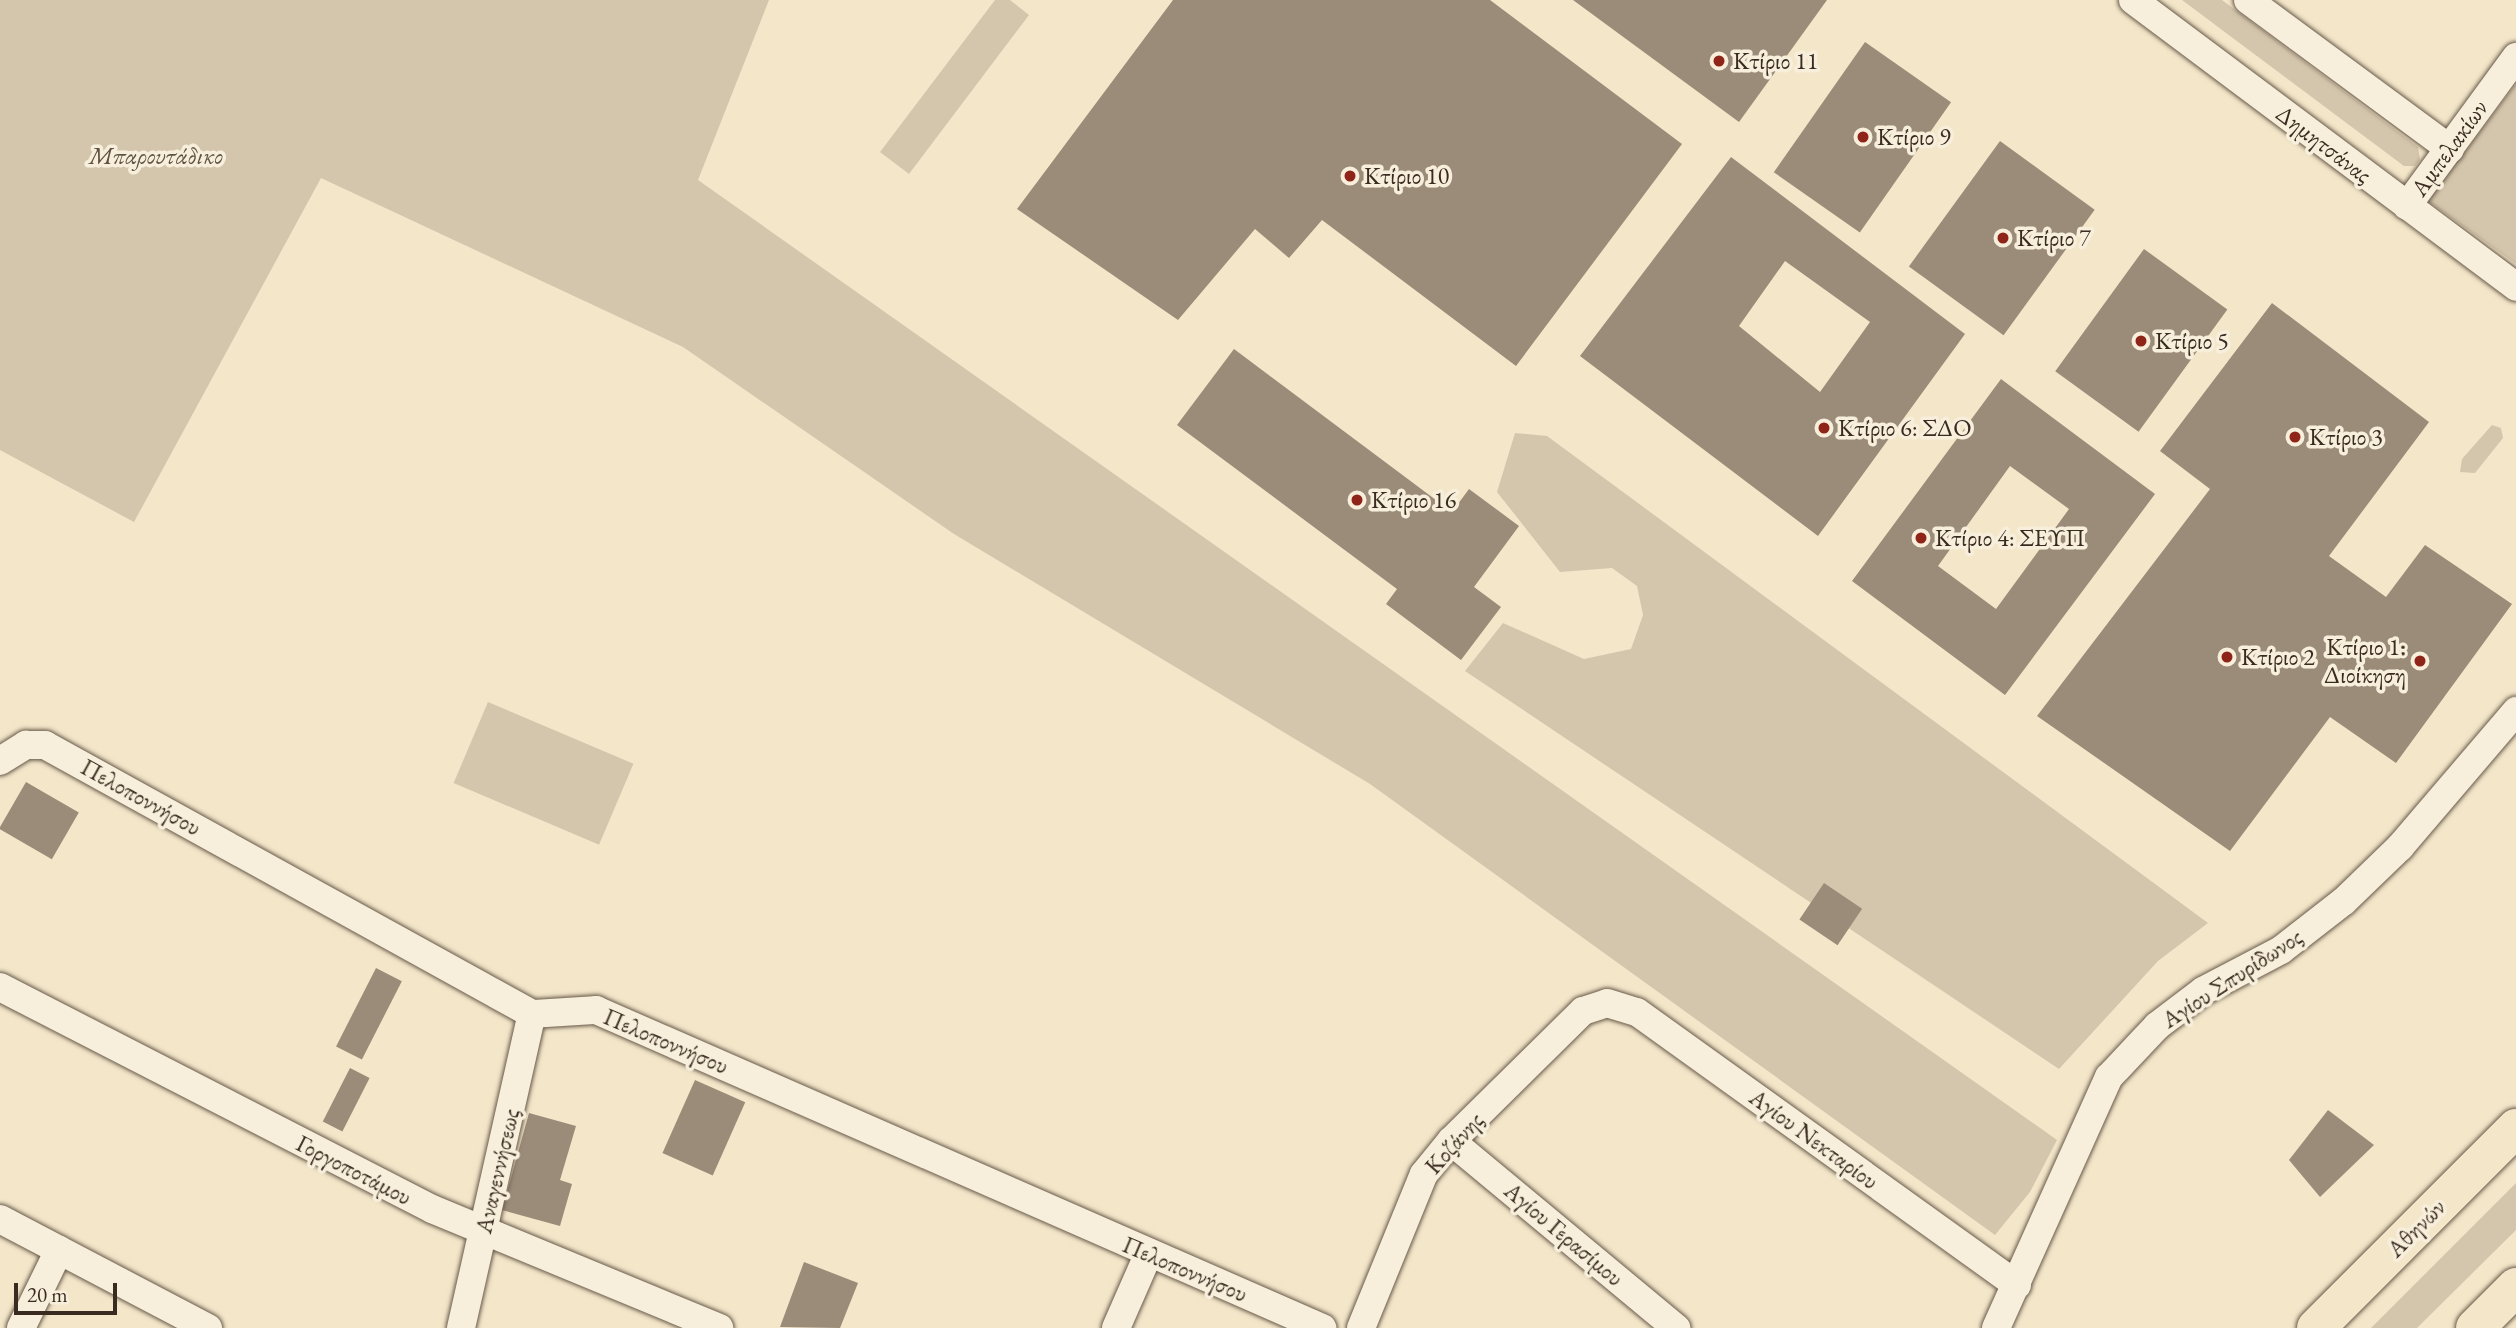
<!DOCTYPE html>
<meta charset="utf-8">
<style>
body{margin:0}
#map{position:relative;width:2516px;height:1328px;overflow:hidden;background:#f3e6c9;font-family:"EB Garamond",serif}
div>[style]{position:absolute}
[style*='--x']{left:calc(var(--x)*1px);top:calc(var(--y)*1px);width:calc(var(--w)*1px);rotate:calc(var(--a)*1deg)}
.green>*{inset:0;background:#d4c6ac;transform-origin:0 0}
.building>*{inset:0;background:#9a8c78;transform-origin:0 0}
.roads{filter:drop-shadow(0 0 2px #685a4a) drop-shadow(0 0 2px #685a4a)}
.minor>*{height:28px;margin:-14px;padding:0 14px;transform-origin:14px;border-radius:14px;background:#f7efdc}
.trunk>*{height:38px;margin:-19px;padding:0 19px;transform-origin:19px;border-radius:19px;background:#f3e6c9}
.dots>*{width:19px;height:19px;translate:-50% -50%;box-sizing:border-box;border:4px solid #f7efdc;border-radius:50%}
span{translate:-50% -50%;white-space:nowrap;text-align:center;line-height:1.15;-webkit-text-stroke:7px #f7efdc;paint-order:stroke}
.poi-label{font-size:24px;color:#3a2b20}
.left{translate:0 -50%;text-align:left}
.right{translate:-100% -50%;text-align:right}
.street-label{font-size:24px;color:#3a2b20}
.park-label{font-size:24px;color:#605243;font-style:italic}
.scale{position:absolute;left:14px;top:1283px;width:103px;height:32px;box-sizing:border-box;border:4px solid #3a2b20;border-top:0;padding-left:9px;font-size:21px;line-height:24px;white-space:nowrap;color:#3a2b20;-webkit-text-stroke:5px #f7efdc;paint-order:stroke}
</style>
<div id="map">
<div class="green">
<div style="clip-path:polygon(0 0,769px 0,698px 180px,2057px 1140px,2030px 1192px,1995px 1235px,1370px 784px,954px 534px,683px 347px,321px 178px,134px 522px,0 450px)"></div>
<div style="clip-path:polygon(995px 0,1010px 0,1029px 15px,909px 174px,880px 152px)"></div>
<div style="clip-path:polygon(2182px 0,2222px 0,2418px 147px,2420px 160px,2415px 166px,2404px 166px)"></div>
<div style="clip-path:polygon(2516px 84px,2516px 264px,2428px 201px)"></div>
<div style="clip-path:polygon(2492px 425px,2501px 428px,2503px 438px,2475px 473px,2460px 472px,2462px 459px)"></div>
<div style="clip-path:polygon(1515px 433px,1547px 436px,2208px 923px,2158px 961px,2059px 1069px,1465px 671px,1503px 623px,1584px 659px,1631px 649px,1643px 615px,1637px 586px,1612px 568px,1560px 572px,1497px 492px)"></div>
<div style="left:488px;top:702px;width:158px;height:88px;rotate:23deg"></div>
<div style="clip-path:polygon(2516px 1183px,2516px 1230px,2417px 1328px,2371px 1328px)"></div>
</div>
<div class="building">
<div style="clip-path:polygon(1173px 0,1490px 0,1682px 144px,1516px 366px,1322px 220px,1289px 258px,1255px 229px,1178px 320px,1017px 209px)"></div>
<div style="clip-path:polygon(1573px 0,1827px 0,1739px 122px)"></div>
<div style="left:1865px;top:42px;width:105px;height:159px;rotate:35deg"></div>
<div style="left:2000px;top:141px;width:117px;height:155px;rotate:36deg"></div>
<div style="clip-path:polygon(evenodd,1731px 157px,1965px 334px,1818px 536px,1580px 356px,1731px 157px,1785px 261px,1870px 322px,1820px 392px,1739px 326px,1785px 261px)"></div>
<div style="left:2144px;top:249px;width:103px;height:151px;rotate:36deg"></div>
<div style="clip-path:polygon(2272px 303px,2429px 422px,2329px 556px,2386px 597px,2425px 545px,2512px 604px,2396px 763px,2330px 717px,2230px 851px,2037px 716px,2210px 489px,2160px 451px)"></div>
<div style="clip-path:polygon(1234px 349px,1452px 512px,1469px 489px,1519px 526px,1474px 587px,1501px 607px,1461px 660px,1386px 604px,1397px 589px,1177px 425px)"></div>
<div style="clip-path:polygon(evenodd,2001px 379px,2155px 494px,2005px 695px,1852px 581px,2001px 379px,2010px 466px,2069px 509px,1996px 609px,1938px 566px,2010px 466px)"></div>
<div style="left:26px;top:782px;width:61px;height:54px;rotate:30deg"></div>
<div style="left:1824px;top:883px;width:46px;height:44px;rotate:34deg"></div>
<div style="left:376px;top:968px;width:29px;height:88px;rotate:27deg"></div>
<div style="left:350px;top:1068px;width:22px;height:60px;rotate:27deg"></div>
<div style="left:695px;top:1080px;width:55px;height:80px;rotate:24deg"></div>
<div style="clip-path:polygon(2328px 1110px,2374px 1145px,2320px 1197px,2289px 1160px)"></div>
<div style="clip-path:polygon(529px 1113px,576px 1126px,560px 1180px,572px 1184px,560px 1226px,502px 1210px)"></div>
<div style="clip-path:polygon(804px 1262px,858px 1283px,840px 1328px,780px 1327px)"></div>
</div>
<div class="roads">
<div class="minor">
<div style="--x:2133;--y:0;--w:479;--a:36.8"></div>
<div style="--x:2248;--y:0;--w:251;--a:36.4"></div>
<div style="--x:2407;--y:206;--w:185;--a:-53.8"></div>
<div style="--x:0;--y:761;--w:31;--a:-32"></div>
<div style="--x:26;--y:745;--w:19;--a:0"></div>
<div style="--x:45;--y:745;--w:556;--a:28.91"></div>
<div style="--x:532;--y:1014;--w:64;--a:-3.6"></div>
<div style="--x:596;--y:1010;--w:793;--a:23.65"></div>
<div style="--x:0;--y:987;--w:486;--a:27.2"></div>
<div style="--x:432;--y:1209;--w:311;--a:22.5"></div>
<div style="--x:1451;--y:1141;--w:293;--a:39.7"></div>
<div style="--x:0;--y:1219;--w:235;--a:27.7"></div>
<div style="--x:21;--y:1328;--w:87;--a:-64"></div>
<div style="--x:461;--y:1328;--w:322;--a:-77.3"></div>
<div style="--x:1116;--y:1328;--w:82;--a:-66.3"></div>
<div style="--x:1361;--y:1328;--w:166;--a:-67.8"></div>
<div style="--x:1424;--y:1174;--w:43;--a:-50.7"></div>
<div style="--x:1451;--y:1141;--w:185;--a:-44.6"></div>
<div style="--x:1583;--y:1011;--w:25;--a:-18"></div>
<div style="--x:1607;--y:1003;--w:31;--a:17"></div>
<div style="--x:1637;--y:1012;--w:468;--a:35.7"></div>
<div style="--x:1996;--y:1328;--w:275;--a:-65.8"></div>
<div style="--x:2109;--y:1077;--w:70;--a:-46.7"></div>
<div style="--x:2157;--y:1026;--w:58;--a:-37.3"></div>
<div style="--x:2203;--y:991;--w:88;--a:-27.7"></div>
<div style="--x:2281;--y:950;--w:80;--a:-37.9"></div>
<div style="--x:2344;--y:901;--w:78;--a:-44"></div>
<div style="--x:2400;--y:847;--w:179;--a:-49.5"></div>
</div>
<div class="trunk">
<div style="--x:2316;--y:1328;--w:283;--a:-45"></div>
<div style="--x:2475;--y:1328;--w:58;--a:-45"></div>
</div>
</div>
<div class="dots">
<div style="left:1719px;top:61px;background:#8f2418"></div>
<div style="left:1863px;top:137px;background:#8f2418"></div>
<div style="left:1350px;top:176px;background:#8f2418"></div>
<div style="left:2003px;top:238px;background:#8f2418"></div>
<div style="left:2141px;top:341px;background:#8f2418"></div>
<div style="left:1824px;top:428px;background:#8f2418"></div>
<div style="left:2295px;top:437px;background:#8f2418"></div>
<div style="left:1357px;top:500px;background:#8f2418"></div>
<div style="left:1921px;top:538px;background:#8f2418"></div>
<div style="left:2227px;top:657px;background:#8f2418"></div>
<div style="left:2420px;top:661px;background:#8f2418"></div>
</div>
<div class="poi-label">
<span class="left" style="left:1733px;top:61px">Κτίριο 11</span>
<span class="left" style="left:1877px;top:137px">Κτίριο 9</span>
<span class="left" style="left:1364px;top:176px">Κτίριο 10</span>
<span class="left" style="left:2017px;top:238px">Κτίριο 7</span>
<span class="left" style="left:2155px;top:341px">Κτίριο 5</span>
<span class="left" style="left:1838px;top:428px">Κτίριο 6: ΣΔΟ</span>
<span class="left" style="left:2309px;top:437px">Κτίριο 3</span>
<span class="left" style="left:1371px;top:500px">Κτίριο 16</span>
<span class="left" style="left:1935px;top:538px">Κτίριο 4: ΣΕΥΠ</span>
<span class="right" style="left:2406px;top:661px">Κτίριο 1:<br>Διοίκηση</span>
<span class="left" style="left:2241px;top:657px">Κτίριο 2</span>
</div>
<div class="street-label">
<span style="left:2324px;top:144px;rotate:37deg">Δημητσάνας</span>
<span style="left:2449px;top:148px;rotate:-54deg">Αμπελακίων</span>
<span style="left:141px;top:797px;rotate:29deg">Πελοποννήσου</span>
<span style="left:2232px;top:978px;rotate:-33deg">Αγίου Σπυρίδωνος</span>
<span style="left:666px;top:1041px;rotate:23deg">Πελοποννήσου</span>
<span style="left:1814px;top:1139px;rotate:36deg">Αγίου Νεκταρίου</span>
<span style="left:1454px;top:1143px;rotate:-48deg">Κοζάνης</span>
<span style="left:354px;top:1170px;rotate:27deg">Γοργοποτάμου</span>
<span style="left:497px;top:1171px;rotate:-77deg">Αναγεννήσεως</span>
<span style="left:2416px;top:1228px;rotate:-45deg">Αθηνών</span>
<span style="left:1564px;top:1234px;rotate:40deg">Αγίου Γερασίμου</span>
<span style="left:1185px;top:1269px;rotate:23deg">Πελοποννήσου</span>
</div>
<div class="park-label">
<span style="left:156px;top:156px">Μπαρουτάδικο</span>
</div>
<div class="scale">20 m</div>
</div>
